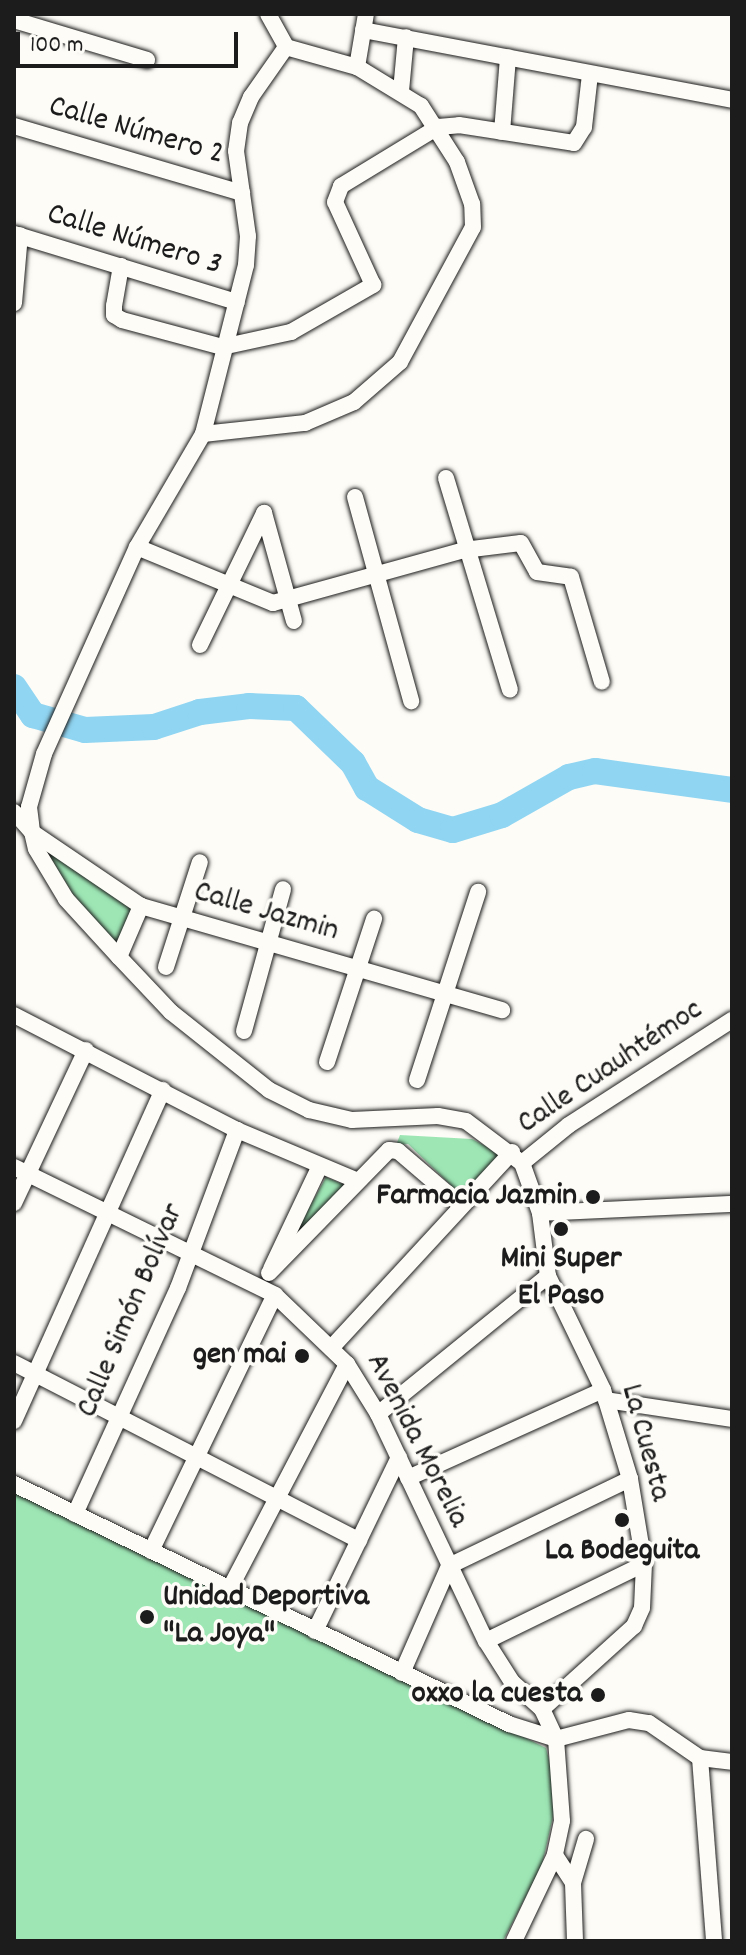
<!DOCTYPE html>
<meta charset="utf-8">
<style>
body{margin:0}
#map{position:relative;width:746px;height:1955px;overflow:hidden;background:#fdfcf7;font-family:Dekko,sans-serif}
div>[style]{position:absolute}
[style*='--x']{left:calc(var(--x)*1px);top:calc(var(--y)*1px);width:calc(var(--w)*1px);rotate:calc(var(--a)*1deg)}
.green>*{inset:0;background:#9ee7b5}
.river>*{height:26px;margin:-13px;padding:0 13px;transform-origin:13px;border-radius:13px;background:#90d5f2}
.roads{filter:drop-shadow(0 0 2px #1c1c1c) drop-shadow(0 0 2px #1c1c1c)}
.minor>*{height:16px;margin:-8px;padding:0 8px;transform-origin:8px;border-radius:8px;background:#fdfcf7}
.dots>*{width:22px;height:22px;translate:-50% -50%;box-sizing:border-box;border:4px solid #fdfcf7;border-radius:50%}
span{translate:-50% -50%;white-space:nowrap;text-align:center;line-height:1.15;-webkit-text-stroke:7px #fdfcf7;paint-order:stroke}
.street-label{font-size:32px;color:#1c1c1c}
.poi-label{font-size:32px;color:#1c1c1c;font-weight:700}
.right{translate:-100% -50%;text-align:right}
.left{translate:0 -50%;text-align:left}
.frame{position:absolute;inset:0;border:16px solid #1c1c1c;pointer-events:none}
.scale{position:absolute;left:16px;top:32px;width:222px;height:36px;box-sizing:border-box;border:4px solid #1c1c1c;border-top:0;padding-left:10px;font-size:24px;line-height:28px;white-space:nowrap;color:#1c1c1c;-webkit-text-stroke:6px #fdfcf7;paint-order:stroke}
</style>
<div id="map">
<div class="green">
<div style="clip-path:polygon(44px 847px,136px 911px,118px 946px,73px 894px)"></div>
<div style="clip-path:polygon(400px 1135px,472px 1139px,503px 1155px,460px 1194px,408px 1144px,396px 1145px)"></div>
<div style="clip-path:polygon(326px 1177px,349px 1187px,278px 1265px)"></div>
<div style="clip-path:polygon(14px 1485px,546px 1748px,558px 1795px,542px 1865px,503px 1941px,14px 1941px)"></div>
</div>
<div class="river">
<div style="--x:14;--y:687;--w:34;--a:56"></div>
<div style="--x:33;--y:715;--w:54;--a:16.1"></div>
<div style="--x:85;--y:730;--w:69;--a:-2.5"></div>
<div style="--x:154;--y:727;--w:48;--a:-18.1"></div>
<div style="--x:200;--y:712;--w:49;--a:-7"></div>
<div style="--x:249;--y:706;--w:47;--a:2.4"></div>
<div style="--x:296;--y:708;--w:79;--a:44"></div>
<div style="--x:353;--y:763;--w:29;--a:61"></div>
<div style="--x:367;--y:788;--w:60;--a:32.1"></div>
<div style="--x:418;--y:820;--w:36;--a:16"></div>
<div style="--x:453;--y:830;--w:51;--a:-17"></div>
<div style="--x:502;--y:815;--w:77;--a:-29.6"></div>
<div style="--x:569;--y:777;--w:27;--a:-13"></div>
<div style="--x:595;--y:771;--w:138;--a:7.9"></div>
</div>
<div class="roads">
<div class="minor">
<div style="--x:268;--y:14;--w:38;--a:61"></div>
<div style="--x:14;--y:20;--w:139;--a:16.7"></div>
<div style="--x:363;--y:30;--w:376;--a:10.7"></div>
<div style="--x:286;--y:47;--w:61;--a:125"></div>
<div style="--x:251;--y:97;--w:28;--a:113"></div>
<div style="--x:240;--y:123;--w:28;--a:98"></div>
<div style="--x:236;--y:151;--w:86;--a:82"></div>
<div style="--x:248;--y:236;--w:29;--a:94"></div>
<div style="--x:246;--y:265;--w:174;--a:104.3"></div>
<div style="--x:203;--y:434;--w:131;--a:120.3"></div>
<div style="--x:137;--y:547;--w:227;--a:114.2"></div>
<div style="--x:44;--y:754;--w:55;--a:105.8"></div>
<div style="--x:29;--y:807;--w:25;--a:83"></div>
<div style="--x:32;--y:832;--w:17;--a:77"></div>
<div style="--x:36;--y:849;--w:58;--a:59"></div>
<div style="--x:66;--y:899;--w:79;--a:47.6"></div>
<div style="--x:119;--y:957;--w:76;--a:46.6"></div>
<div style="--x:171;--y:1012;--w:125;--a:38.5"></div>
<div style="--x:269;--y:1090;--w:45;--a:26.6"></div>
<div style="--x:309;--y:1110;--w:44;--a:13.1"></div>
<div style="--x:352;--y:1120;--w:86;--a:-2.7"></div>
<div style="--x:438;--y:1116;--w:28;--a:10"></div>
<div style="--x:466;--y:1121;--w:70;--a:36.9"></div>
<div style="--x:522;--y:1163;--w:53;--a:70.2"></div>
<div style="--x:540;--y:1213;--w:64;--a:82.8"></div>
<div style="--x:548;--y:1276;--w:127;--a:64.2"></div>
<div style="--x:603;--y:1390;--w:93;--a:73.1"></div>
<div style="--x:630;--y:1479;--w:86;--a:80.6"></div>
<div style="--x:644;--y:1564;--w:44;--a:92.6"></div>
<div style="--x:642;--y:1608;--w:20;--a:114"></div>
<div style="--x:634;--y:1626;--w:124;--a:137.9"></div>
<div style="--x:357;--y:67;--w:54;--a:-80.4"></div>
<div style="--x:401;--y:91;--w:54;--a:-84.7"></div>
<div style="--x:14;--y:126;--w:238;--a:16.4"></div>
<div style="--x:502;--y:132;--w:75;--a:-85.4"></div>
<div style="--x:14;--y:234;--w:233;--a:17"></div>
<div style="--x:121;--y:266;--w:41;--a:99.9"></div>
<div style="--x:114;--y:306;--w:9;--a:90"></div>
<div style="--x:114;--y:315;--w:9;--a:32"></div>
<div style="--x:122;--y:320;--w:104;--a:15.1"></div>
<div style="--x:222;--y:347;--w:71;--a:-12.3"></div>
<div style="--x:291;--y:332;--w:95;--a:-29.8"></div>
<div style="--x:373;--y:285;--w:91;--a:-114.6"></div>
<div style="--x:335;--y:202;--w:17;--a:-69"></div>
<div style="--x:341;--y:186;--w:114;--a:-31.3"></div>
<div style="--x:438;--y:127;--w:21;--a:-5"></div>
<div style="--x:459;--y:125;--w:116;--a:8.9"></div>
<div style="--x:574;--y:143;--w:19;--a:-58"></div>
<div style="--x:584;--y:127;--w:53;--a:-83.5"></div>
<div style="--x:14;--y:303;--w:68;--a:-85"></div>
<div style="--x:203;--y:434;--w:103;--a:-6.2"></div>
<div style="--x:305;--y:423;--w:53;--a:-23.2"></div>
<div style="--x:354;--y:402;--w:61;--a:-41"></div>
<div style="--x:400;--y:362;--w:153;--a:-61.6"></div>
<div style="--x:473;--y:227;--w:23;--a:-92"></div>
<div style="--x:472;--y:204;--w:45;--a:-109.7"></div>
<div style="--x:457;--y:162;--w:67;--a:-122.7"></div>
<div style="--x:421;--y:106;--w:75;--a:-148.6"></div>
<div style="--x:357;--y:67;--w:74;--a:-164.3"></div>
<div style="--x:446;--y:478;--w:221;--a:73.2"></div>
<div style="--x:355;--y:497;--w:212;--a:74.6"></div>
<div style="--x:264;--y:513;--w:112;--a:74.5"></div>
<div style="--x:137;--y:547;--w:147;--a:22.4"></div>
<div style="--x:273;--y:603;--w:198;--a:-15.5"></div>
<div style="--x:464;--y:550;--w:57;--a:-7"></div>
<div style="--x:521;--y:543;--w:33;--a:61"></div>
<div style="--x:537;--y:572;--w:34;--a:8"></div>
<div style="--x:571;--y:577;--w:109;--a:73.6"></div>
<div style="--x:200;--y:645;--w:147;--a:-64.1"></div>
<div style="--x:14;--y:812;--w:27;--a:48"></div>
<div style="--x:32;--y:832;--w:132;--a:34.2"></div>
<div style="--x:141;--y:906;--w:376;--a:16.1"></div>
<div style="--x:119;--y:957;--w:56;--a:-66.7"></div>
<div style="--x:166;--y:967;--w:110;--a:-72.1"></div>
<div style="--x:14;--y:1015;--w:251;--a:27.3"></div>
<div style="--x:237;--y:1130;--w:131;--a:22.9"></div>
<div style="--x:244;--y:1031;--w:147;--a:-74.6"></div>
<div style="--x:327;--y:1062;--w:151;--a:-71.8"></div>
<div style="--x:417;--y:1080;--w:198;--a:-72"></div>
<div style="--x:522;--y:1163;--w:60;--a:-39"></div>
<div style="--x:569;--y:1125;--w:194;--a:-32.8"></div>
<div style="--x:14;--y:1167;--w:291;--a:26.1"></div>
<div style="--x:275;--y:1295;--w:100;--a:43.8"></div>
<div style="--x:347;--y:1364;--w:59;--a:58.2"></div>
<div style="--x:378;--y:1414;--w:251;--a:64.6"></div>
<div style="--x:486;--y:1641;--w:49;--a:57.6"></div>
<div style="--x:512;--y:1682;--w:40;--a:42"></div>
<div style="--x:542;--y:1709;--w:33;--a:65"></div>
<div style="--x:556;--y:1739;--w:82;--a:85.8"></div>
<div style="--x:562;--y:1821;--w:35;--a:102"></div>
<div style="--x:555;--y:1855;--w:95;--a:115.5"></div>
<div style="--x:14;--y:1203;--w:169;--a:-64.8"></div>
<div style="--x:540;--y:1213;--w:192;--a:-2.7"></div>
<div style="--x:271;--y:1269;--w:114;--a:-64.6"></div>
<div style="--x:269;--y:1273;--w:172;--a:-45.7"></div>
<div style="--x:389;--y:1150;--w:9;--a:6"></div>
<div style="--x:398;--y:1151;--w:83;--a:40.6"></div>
<div style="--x:333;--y:1346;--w:264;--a:-47.3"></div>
<div style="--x:14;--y:1363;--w:388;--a:27.2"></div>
<div style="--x:606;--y:1400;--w:127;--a:8.6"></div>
<div style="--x:378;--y:1414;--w:219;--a:-39.1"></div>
<div style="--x:14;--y:1421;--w:363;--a:-65.8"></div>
<div style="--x:408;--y:1478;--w:214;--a:-24.3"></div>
<div style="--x:14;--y:1484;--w:550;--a:25.87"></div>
<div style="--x:509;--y:1724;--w:49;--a:17.7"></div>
<div style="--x:75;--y:1514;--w:248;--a:-65.5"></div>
<div style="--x:178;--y:1288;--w:169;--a:-69.5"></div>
<div style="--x:151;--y:1551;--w:284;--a:-64.2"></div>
<div style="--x:229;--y:1590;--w:255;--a:-62.4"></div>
<div style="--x:315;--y:1631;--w:193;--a:-64.2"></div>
<div style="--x:486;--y:1641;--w:176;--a:-26"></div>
<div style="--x:402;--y:1673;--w:117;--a:-66.3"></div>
<div style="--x:449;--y:1566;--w:201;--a:-25.7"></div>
<div style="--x:556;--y:1739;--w:75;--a:-14.6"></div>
<div style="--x:629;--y:1720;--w:20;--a:9"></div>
<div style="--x:649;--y:1723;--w:62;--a:34.5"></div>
<div style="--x:700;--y:1758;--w:32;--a:7"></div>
<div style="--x:700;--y:1758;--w:184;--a:85.6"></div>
<div style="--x:555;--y:1855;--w:33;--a:57"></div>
<div style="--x:573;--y:1883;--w:58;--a:88"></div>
<div style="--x:573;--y:1883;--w:46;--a:-73.5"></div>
</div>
</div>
<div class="dots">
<div style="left:593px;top:1197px;background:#1c1c1c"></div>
<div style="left:561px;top:1229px;background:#1c1c1c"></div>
<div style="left:302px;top:1356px;background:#1c1c1c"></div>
<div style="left:622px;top:1520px;background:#1c1c1c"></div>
<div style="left:147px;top:1617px;background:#1c1c1c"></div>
<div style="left:598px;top:1695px;background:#1c1c1c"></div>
</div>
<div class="street-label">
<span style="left:136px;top:132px;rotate:16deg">Calle Número 2</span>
<span style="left:134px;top:241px;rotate:17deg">Calle Número 3</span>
<span style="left:266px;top:913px;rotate:16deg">Calle Jazmin</span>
<span style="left:611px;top:1068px;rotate:-34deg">Calle Cuauhtémoc</span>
<span style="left:132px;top:1311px;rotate:-67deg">Calle Simón Bolívar</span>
<span style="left:416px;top:1441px;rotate:63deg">Avenida Morelia</span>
<span style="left:644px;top:1443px;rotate:75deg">La Cuesta</span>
</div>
<div class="poi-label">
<span class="right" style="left:577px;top:1197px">Farmacia Jazmin</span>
<span style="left:561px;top:1279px">Mini Super<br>El Paso</span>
<span class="right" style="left:286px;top:1356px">gen mai</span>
<span style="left:622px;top:1552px">La Bodeguita</span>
<span class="left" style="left:163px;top:1617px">Unidad Deportiva<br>"La Joya"</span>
<span class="right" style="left:582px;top:1695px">oxxo la cuesta</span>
</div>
<div class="frame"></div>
<div class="scale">100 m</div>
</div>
